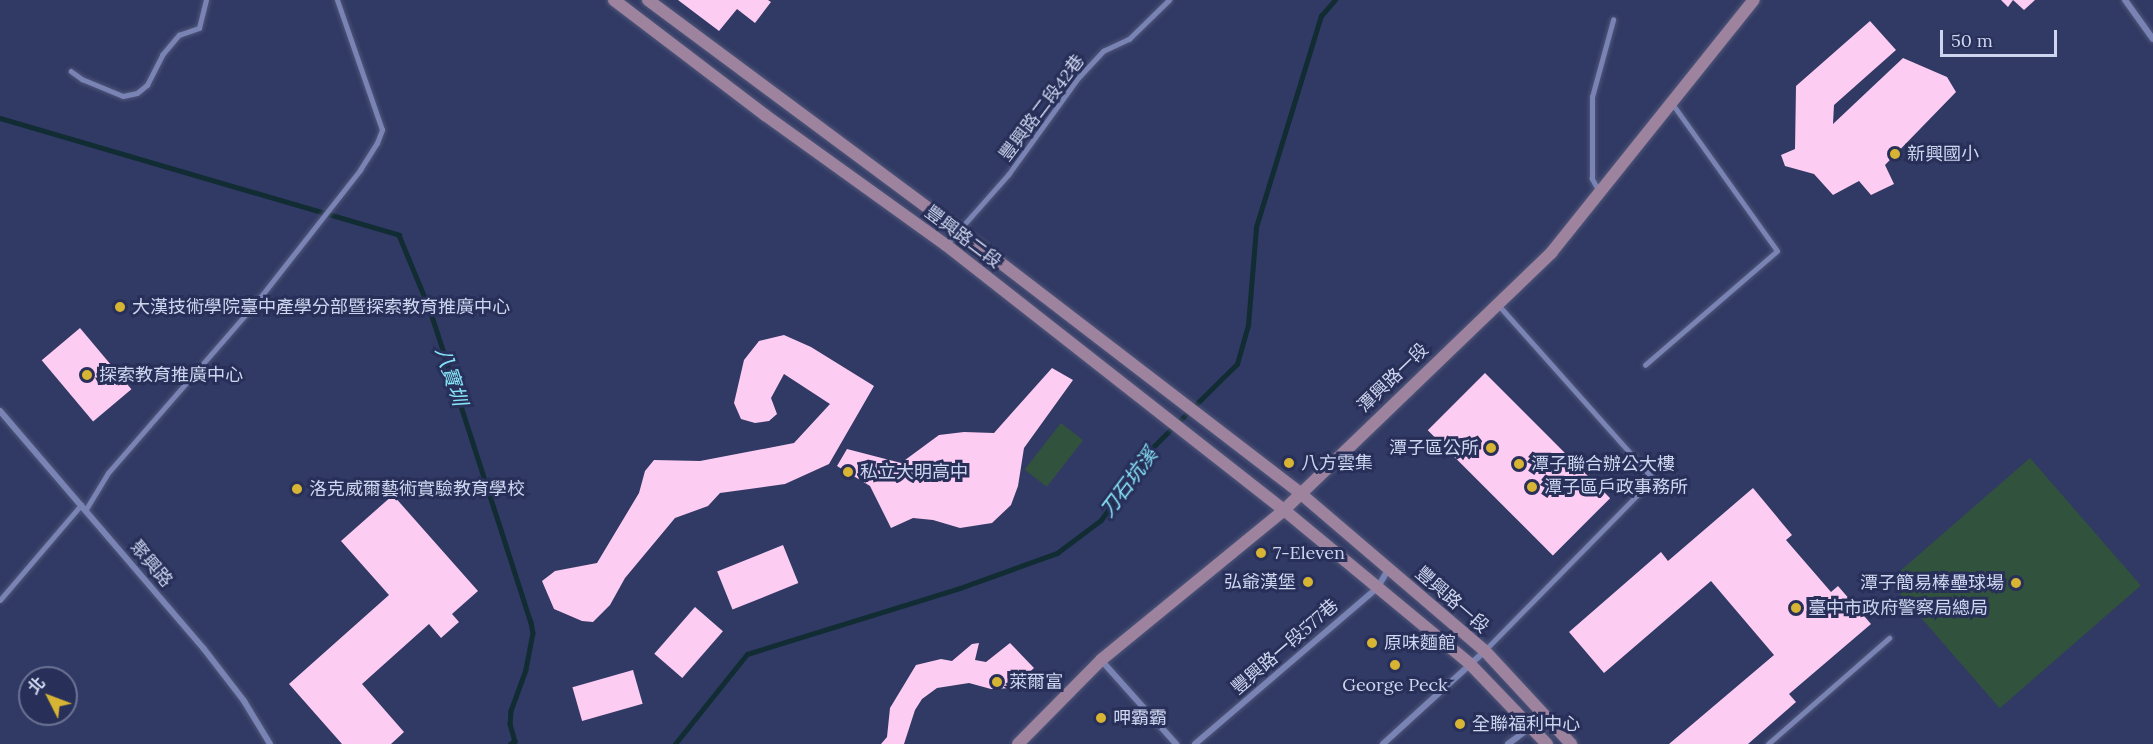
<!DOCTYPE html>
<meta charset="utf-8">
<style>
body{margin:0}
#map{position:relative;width:2153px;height:744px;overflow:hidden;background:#313a64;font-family:Lora,"Noto Sans TC",serif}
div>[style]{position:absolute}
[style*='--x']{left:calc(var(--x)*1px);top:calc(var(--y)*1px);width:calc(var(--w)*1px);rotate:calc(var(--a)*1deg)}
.green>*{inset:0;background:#31523c;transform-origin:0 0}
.stream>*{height:4.5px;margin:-2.25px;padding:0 2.25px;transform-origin:2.25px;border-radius:2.25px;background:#112c32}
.building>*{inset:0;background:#fcccf2;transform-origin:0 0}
.roads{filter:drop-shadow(0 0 2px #50567a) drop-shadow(0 0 2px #50567a)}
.lane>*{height:4.5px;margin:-2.25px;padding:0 2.25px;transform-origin:2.25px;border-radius:2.25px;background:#7984b4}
.street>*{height:6px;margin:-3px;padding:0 3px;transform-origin:3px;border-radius:3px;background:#7984b4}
.secondary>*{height:12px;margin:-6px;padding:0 6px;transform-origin:6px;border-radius:6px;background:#9d839e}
.dots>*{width:16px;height:16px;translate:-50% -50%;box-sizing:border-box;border:3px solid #283059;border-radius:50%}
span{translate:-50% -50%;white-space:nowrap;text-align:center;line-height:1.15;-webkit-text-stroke:6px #283059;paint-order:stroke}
.street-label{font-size:18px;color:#ced5ef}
.poi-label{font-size:18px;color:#ced5ef}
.left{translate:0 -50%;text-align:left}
.right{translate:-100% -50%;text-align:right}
.water-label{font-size:20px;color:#87e4f8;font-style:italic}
.north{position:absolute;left:18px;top:666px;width:60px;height:60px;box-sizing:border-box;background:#283059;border:2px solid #6a7295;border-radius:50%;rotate:312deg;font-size:16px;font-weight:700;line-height:24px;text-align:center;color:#ced5ef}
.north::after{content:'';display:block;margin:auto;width:21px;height:27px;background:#d7b434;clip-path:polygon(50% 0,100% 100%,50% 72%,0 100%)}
.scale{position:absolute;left:1940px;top:30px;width:117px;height:27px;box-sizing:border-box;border:3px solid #ced5ef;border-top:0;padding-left:8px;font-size:18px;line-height:21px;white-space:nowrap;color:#ced5ef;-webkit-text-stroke:4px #283059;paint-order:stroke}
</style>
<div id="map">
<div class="green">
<div style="left:1061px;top:423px;width:28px;height:59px;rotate:38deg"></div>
<div style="left:2030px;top:458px;width:169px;height:187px;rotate:49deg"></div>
</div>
<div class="stream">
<div style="--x:0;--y:118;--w:416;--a:16.3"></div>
<div style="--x:399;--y:235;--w:81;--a:67.5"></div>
<div style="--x:430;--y:310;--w:328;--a:72.1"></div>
<div style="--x:531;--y:622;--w:11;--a:80"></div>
<div style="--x:533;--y:633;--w:38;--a:101"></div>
<div style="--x:526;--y:670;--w:44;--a:110.1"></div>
<div style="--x:511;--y:711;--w:13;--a:94"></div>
<div style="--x:510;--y:724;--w:18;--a:74"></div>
<div style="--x:515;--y:741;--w:5;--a:143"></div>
<div style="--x:675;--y:744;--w:115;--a:-51.3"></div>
<div style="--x:747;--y:654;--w:223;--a:-17.2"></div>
<div style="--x:960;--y:588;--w:103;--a:-19.8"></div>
<div style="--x:1057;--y:553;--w:55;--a:-36.9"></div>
<div style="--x:1101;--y:520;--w:90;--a:-54.5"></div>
<div style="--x:1153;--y:447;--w:118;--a:-44.7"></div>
<div style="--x:1237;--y:364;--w:41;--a:-74.2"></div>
<div style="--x:1248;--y:325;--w:98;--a:-85.3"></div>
<div style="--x:1256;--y:227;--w:221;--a:-72.9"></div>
<div style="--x:1321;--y:16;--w:21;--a:-49"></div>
</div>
<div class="building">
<div style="clip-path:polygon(678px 0,768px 0,771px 2px,755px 23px,737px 9px,719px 31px)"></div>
<div style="clip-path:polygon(2001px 0,2035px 0,2024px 10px,2013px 0,2008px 7px)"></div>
<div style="clip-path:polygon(1870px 21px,1896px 50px,1834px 105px,1833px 124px,1903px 58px,1947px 77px,1956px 92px,1885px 165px,1894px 184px,1871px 195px,1859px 181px,1833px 195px,1814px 174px,1785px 166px,1781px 155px,1795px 149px,1796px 86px)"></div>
<div style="left:80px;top:328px;width:80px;height:50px;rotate:50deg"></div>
<div style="clip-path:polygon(784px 335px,811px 347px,874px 386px,829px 464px,785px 484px,720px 493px,708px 506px,675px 518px,625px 578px,610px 605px,593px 622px,582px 621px,554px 609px,542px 581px,555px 571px,597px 563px,639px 493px,645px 471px,654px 460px,700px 461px,794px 443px,830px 404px,784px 374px,771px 398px,777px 414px,769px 421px,755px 423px,741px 419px,734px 403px,744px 360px,759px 341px)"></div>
<div style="clip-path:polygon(1052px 368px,1073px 380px,1024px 448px,1018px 486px,1011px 505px,992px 523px,960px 528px,933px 520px,913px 518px,891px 528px,870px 486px,837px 466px,847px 449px,901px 463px,939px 435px,964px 432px,994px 433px)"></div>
<div style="left:1485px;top:373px;width:177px;height:81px;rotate:45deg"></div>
<div style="clip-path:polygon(1753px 488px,1792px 535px,1786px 540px,1831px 592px,1838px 586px,1871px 624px,1789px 694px,1796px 702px,1748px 744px,1669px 744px,1774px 655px,1711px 581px,1604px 673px,1569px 632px,1661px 552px,1668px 561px)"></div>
<div style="clip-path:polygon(393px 495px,478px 591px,452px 614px,459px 622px,441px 638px,429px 624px,362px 684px,404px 732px,391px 744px,342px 744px,289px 684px,389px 595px,341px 541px)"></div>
<div style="left:783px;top:545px;width:41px;height:71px;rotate:68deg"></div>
<div style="left:695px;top:607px;width:37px;height:62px;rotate:41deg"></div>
<div style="clip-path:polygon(979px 643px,975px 660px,986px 662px,1010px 643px,1034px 668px,1012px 688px,991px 689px,969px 683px,937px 688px,922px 699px,915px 710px,904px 744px,881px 744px,887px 737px,890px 708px,916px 665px,941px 659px,952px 661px,972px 644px)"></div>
<div style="left:633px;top:670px;width:35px;height:63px;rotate:74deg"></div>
</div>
<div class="roads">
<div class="lane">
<div style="--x:71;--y:71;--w:14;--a:36"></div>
<div style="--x:82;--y:79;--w:44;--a:22.5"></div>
<div style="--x:123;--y:96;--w:14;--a:-12"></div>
<div style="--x:137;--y:93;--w:13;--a:-39"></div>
<div style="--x:147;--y:85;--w:34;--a:-63"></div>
<div style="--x:162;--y:55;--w:26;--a:-50"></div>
<div style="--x:179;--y:35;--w:21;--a:-19"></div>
<div style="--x:199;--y:28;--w:29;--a:-76"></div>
<div style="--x:1598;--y:190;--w:13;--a:-119"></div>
<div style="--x:1592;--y:179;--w:82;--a:-90"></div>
<div style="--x:1592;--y:97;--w:80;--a:-74.7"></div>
<div style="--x:946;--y:245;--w:94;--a:-48.5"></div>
<div style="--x:1008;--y:175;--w:120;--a:-54.2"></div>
<div style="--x:1078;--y:78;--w:37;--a:-47"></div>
<div style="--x:1103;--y:51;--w:29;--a:-25"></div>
<div style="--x:1129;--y:39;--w:56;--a:-44.3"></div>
<div style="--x:1645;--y:365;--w:174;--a:-40.8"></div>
<div style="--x:1777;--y:251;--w:181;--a:-125.5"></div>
<div style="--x:85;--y:511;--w:44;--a:-58.8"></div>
<div style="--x:108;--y:473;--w:230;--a:-49"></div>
<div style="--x:259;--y:299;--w:164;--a:-51.9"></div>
<div style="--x:360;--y:170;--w:32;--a:-58"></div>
<div style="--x:377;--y:143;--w:14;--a:-69"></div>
<div style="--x:382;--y:130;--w:138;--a:-109.1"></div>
<div style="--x:0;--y:600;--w:125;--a:-49.5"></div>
<div style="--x:1486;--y:649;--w:238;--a:-45.5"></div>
<div style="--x:1653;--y:479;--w:233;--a:-131.7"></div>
<div style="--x:1768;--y:744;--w:161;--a:-41.2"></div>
</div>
<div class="street">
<div style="--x:2125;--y:0;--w:48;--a:54.3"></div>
<div style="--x:0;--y:411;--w:313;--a:49.4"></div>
<div style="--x:204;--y:649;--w:66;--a:52.4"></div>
<div style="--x:244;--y:701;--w:50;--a:58.8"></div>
<div style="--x:1101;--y:660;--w:113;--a:48.2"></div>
<div style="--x:1195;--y:744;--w:241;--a:-40.6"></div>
<div style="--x:1378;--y:587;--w:22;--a:-60"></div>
<div style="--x:1383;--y:744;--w:138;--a:-42.4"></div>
<div style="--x:1508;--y:744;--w:47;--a:-36.4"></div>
</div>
<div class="secondary">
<div style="--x:614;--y:0;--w:190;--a:37.3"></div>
<div style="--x:765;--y:115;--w:223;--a:35.7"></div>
<div style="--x:946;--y:245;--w:429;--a:38.1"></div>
<div style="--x:1284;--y:510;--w:241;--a:39.6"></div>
<div style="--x:1470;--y:664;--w:111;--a:46.1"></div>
<div style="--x:648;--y:0;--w:387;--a:36.6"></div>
<div style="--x:959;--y:231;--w:430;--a:37.5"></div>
<div style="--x:1300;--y:493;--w:243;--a:40.5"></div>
<div style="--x:1485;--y:651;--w:127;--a:47.2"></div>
<div style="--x:1018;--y:744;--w:118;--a:-45.3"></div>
<div style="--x:1101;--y:660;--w:237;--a:-39.3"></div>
<div style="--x:1284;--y:510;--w:371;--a:-43.9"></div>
<div style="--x:1551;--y:253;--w:324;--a:-51.3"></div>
</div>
</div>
<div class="dots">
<div style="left:1895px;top:154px;background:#d7b434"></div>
<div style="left:120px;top:307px;background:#d7b434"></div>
<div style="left:87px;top:375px;background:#d7b434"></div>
<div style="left:1491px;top:448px;background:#d7b434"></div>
<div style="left:1289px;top:463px;background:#d7b434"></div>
<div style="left:1519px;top:464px;background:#d7b434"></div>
<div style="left:848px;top:472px;background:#d7b434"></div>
<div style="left:1532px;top:487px;background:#d7b434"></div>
<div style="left:297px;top:489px;background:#d7b434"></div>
<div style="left:1261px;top:553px;background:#d7b434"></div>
<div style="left:1308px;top:582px;background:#d7b434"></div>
<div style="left:2016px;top:583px;background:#d7b434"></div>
<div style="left:1796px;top:608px;background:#d7b434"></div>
<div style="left:1372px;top:643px;background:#d7b434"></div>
<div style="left:1395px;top:665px;background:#d7b434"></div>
<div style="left:997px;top:682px;background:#d7b434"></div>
<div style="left:1101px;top:718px;background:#d7b434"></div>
<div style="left:1460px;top:724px;background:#d7b434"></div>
</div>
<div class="street-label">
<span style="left:1042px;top:108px;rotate:-53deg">豐興路二段42巷</span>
<span style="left:963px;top:237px;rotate:37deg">豐興路二段</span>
<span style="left:1393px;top:378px;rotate:-44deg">潭興路一段</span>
<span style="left:151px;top:564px;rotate:49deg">聚興路</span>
<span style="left:1452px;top:600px;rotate:41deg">豐興路一段</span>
<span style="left:1285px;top:647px;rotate:-41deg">豐興路一段577巷</span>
</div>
<div class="poi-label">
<span class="left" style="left:1907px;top:154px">新興國小</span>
<span class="left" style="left:132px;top:307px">大漢技術學院臺中產學分部暨探索教育推廣中心</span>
<span class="left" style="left:99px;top:375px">探索教育推廣中心</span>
<span class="right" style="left:1479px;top:448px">潭子區公所</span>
<span class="left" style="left:1301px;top:463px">八方雲集</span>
<span class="left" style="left:1531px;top:464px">潭子聯合辦公大樓</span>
<span class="left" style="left:860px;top:472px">私立大明高中</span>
<span class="left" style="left:1544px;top:487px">潭子區戶政事務所</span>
<span class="left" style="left:309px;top:489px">洛克威爾藝術實驗教育學校</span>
<span class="left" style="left:1273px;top:553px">7-Eleven</span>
<span class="right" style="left:1296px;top:582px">弘爺漢堡</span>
<span class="right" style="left:2004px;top:583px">潭子簡易棒壘球場</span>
<span class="left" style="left:1808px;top:608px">臺中市政府警察局總局</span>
<span class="left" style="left:1384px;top:643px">原味麵館</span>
<span class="left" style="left:1009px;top:682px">萊爾富</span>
<span style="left:1395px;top:685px">George Peck</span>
<span class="left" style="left:1113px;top:718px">呷霸霸</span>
<span class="left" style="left:1472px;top:724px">全聯福利中心</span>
</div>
<div class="water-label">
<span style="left:452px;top:376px;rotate:72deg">八寶圳</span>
<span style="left:1128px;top:482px;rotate:-53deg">刀石坑溪</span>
</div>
<div class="north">北</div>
<div class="scale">50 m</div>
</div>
